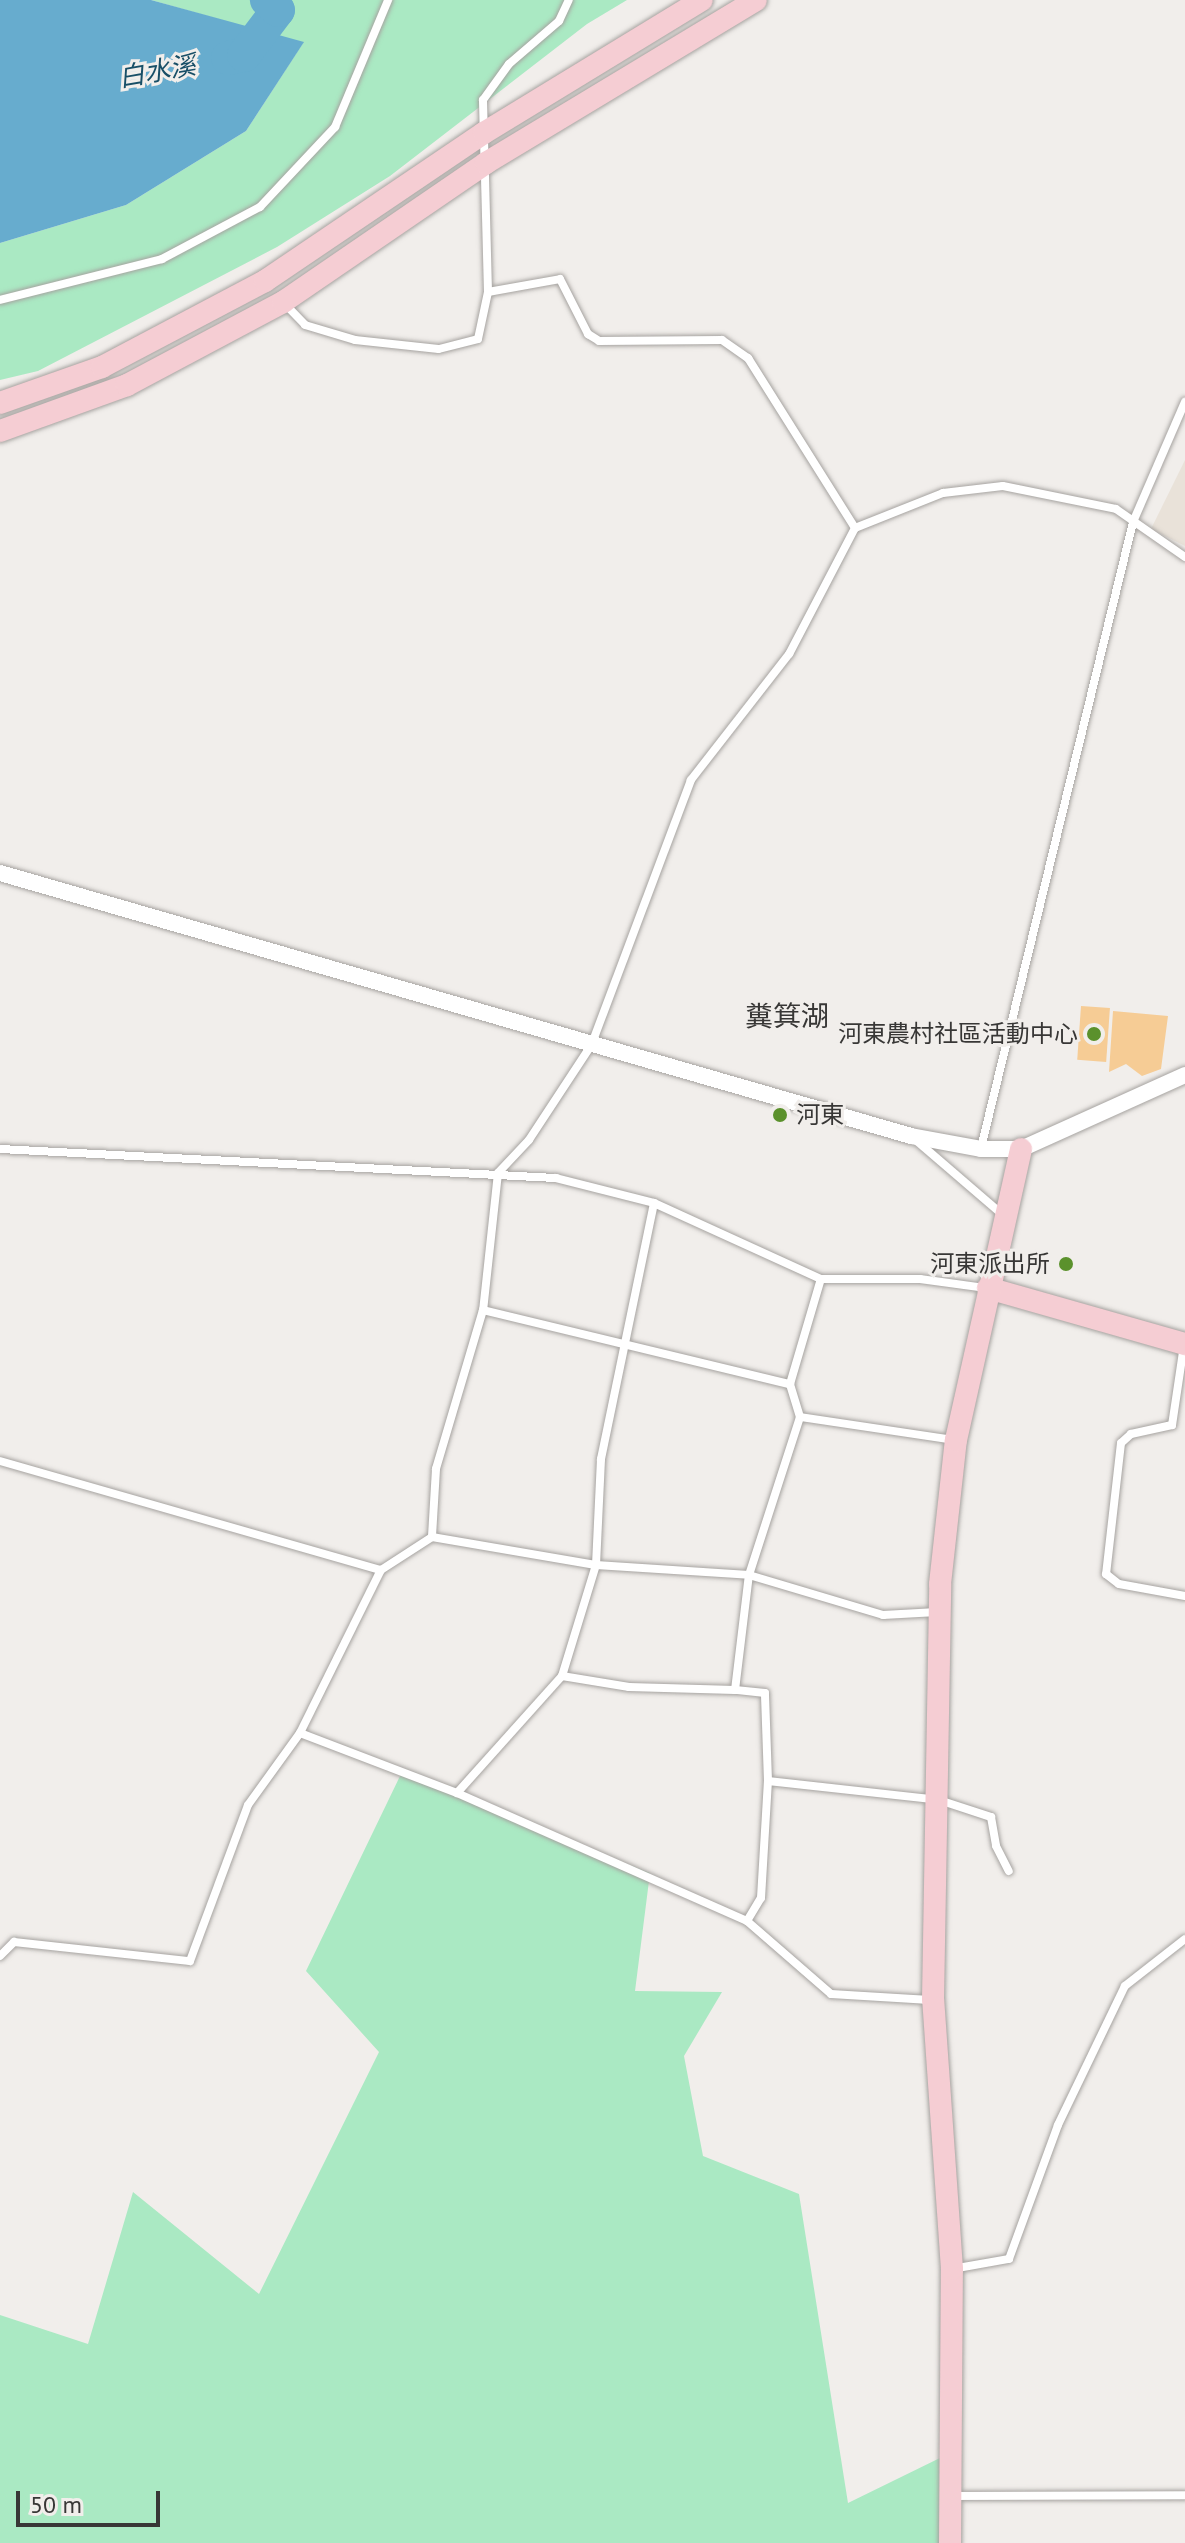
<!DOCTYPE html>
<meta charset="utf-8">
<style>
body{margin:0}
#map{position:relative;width:1185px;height:2543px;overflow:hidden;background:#f1eeeb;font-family:"PT Sans","Noto Sans TC",sans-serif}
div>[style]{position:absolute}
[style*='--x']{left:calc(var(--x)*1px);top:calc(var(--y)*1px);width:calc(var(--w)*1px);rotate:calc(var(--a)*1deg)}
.built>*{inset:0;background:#e9e2d9}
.green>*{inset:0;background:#aae9c3}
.water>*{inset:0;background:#67acce}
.river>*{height:34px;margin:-17px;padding:0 17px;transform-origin:17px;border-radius:17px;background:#67acce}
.building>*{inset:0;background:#f6cc95;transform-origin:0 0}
.roads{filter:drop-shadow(0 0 2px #a6a3a0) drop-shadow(0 0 2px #a6a3a0)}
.lane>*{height:8px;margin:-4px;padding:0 4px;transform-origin:4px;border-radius:4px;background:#fff}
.street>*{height:16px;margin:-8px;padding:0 8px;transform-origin:8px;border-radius:8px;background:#fff}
.secondary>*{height:22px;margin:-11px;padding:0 11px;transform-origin:11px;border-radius:11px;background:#f5cdd3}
.dots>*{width:22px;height:22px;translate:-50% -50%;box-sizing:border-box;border:4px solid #f1eeeb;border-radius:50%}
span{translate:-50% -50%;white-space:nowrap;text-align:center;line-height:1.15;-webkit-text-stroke:6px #f1eeeb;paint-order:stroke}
.poi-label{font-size:24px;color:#383736}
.right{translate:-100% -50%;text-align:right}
.left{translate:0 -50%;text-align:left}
.water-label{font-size:26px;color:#184f67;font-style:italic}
.quarter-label{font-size:28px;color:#383736}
.scale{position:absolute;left:16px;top:2491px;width:144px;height:36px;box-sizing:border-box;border:4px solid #383736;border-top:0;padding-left:10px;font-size:24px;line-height:28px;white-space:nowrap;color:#383736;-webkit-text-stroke:6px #f1eeeb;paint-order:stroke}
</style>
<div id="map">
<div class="built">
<div style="clip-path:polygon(1185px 460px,1185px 546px,1151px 529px)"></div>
</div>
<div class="green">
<div style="clip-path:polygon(151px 0,627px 0,587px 24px,390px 176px,277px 247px,38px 371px,0 380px,0 243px,126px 205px,246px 131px,303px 43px)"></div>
<div style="clip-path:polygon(401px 1774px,650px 1873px,635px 1991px,722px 1992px,684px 2056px,703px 2156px,799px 2194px,848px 2503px,944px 2456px,939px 2543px,0 2543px,0 2315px,88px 2344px,133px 2192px,259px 2294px,379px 2052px,306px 1971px)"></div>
</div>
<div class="water">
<div style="clip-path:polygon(0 0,151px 0,304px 42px,246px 131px,126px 205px,0 243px)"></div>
</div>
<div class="river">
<div style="--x:228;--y:58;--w:16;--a:-11"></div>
<div style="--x:244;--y:55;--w:56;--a:-52.9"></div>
<div style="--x:278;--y:10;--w:15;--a:-138"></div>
</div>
<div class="building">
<div style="left:1081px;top:1006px;width:29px;height:54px;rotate:4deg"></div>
<div style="clip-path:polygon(1113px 1011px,1168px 1016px,1161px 1069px,1142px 1076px,1126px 1064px,1109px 1072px)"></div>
</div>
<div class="roads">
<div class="lane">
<div style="--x:488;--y:292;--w:192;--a:-91.5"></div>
<div style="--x:483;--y:100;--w:44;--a:-54.2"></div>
<div style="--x:509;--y:64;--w:66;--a:-40.7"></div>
<div style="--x:559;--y:21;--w:23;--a:-65"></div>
<div style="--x:0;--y:300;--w:167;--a:-14.2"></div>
<div style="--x:162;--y:259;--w:111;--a:-28"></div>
<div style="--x:260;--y:207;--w:110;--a:-46.8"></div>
<div style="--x:335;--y:127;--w:138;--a:-67.3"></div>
<div style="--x:284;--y:303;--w:30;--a:46"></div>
<div style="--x:305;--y:325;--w:52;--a:16.7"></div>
<div style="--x:355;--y:340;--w:84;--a:6.1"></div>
<div style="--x:439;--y:349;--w:40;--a:-14.4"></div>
<div style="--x:478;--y:339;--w:48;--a:-78"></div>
<div style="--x:488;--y:292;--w:73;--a:-10.2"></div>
<div style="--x:560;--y:279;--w:62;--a:63"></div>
<div style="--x:588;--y:334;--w:13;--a:32"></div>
<div style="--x:599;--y:341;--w:123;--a:-0.5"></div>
<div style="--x:722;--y:340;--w:32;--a:35"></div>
<div style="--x:748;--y:358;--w:201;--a:57.8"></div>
<div style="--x:855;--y:528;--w:142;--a:117.6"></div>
<div style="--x:789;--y:654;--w:160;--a:127.9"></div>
<div style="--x:691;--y:780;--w:282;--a:110.6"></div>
<div style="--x:592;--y:1044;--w:115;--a:123.3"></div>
<div style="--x:529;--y:1140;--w:45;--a:133.2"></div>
<div style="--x:498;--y:1173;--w:138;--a:96.2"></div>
<div style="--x:483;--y:1310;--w:166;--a:106.5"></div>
<div style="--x:436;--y:1469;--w:68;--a:93.4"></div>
<div style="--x:855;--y:528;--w:95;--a:-21.7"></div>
<div style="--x:943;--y:493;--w:60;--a:-6.7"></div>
<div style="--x:1003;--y:486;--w:115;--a:11.5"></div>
<div style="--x:1116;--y:509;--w:84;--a:34.8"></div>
<div style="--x:918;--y:1142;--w:113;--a:40.7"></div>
<div style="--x:981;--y:1148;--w:644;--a:-76.35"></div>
<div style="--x:1133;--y:522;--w:131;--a:-66.6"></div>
<div style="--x:0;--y:1149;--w:557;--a:2.99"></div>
<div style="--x:556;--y:1178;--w:101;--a:14.3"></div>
<div style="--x:654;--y:1203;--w:183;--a:24.5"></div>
<div style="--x:821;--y:1279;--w:99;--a:0"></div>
<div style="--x:920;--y:1279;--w:67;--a:7.8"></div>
<div style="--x:483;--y:1310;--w:316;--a:13.6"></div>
<div style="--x:1184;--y:1345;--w:81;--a:98.5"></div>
<div style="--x:1172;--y:1425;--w:42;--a:167.6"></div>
<div style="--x:1131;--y:1434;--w:13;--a:138"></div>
<div style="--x:1121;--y:1443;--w:132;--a:96.5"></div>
<div style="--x:1106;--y:1574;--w:16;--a:38"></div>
<div style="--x:1119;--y:1584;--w:67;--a:10.3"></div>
<div style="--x:800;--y:1417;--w:156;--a:8.5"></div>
<div style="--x:0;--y:1461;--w:396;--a:16"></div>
<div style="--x:381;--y:1570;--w:61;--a:-32.9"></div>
<div style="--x:432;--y:1537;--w:166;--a:9.7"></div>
<div style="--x:596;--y:1565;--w:153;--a:3.7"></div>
<div style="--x:749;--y:1575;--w:140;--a:16.6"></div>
<div style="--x:883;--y:1615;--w:54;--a:-3.2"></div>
<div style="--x:562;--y:1676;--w:68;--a:9.3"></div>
<div style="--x:629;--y:1687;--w:106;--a:1.6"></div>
<div style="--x:300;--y:1733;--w:182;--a:-63.6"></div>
<div style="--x:768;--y:1781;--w:172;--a:6.3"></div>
<div style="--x:939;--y:1800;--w:55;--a:18.1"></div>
<div style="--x:991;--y:1817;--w:29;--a:80"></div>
<div style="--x:996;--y:1846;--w:28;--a:63"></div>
<div style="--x:457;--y:1793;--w:157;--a:-48.1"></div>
<div style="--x:562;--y:1676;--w:116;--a:-73"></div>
<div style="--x:596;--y:1565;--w:106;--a:-87.3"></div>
<div style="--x:601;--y:1459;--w:261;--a:-78.3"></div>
<div style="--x:747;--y:1921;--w:27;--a:-59"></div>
<div style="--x:761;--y:1898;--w:117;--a:-86.6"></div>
<div style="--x:768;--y:1781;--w:88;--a:-92"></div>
<div style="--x:765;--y:1693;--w:30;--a:-174"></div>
<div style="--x:735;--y:1690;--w:116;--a:-83.1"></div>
<div style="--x:749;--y:1575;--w:166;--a:-72.1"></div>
<div style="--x:800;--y:1417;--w:34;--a:-107"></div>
<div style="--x:790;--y:1384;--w:109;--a:-73.6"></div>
<div style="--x:0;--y:1956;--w:20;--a:-45"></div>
<div style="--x:14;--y:1942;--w:177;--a:6.2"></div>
<div style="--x:190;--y:1961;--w:166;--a:-69.6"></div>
<div style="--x:248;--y:1805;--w:89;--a:-54.2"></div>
<div style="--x:300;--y:1733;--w:168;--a:20.9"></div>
<div style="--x:457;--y:1793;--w:317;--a:23.8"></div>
<div style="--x:747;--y:1921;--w:111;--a:41"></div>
<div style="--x:831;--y:1994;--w:99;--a:3.5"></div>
<div style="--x:952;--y:2269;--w:58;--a:-10"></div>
<div style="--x:1009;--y:2259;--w:143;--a:-69.9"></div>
<div style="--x:1058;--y:2125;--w:154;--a:-64.3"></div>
<div style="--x:1125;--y:1986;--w:76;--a:-38.1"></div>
<div style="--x:953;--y:2496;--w:232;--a:-0.2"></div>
</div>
<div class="street">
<div style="--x:0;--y:873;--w:948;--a:16.1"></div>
<div style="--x:911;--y:1136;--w:71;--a:10.5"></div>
<div style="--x:981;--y:1149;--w:40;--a:0"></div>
<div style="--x:1021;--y:1149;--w:180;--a:-24.3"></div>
</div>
<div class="secondary">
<div style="--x:0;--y:403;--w:108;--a:-19.4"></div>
<div style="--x:102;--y:367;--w:184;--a:-27.8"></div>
<div style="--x:265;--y:281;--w:264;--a:-34.1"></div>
<div style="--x:484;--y:133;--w:255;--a:-31.4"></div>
<div style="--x:0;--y:431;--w:135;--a:-19.9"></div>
<div style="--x:127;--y:385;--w:177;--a:-28"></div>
<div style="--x:283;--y:302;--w:246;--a:-34.4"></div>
<div style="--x:486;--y:163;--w:315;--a:-31.1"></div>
<div style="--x:988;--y:1288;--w:205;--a:15.9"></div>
<div style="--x:950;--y:2543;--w:274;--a:-89.6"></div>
<div style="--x:952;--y:2269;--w:270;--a:-94"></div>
<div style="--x:933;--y:2000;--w:416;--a:-89"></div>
<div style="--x:940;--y:1584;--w:145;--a:-83.7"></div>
<div style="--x:956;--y:1440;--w:298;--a:-77.4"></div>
</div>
</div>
<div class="dots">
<div style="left:1094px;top:1034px;background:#5b912c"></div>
<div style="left:780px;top:1115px;background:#5b912c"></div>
<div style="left:1066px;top:1264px;background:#5b912c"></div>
</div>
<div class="poi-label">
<span class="right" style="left:1078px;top:1034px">河東農村社區活動中心</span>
<span class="left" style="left:796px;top:1115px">河東</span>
<span class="right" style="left:1050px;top:1264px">河東派出所</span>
</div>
<div class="water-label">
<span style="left:157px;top:71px;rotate:-10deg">白水溪</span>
</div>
<div class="quarter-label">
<span style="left:787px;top:1016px">糞箕湖</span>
</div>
<div class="scale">50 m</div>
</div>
